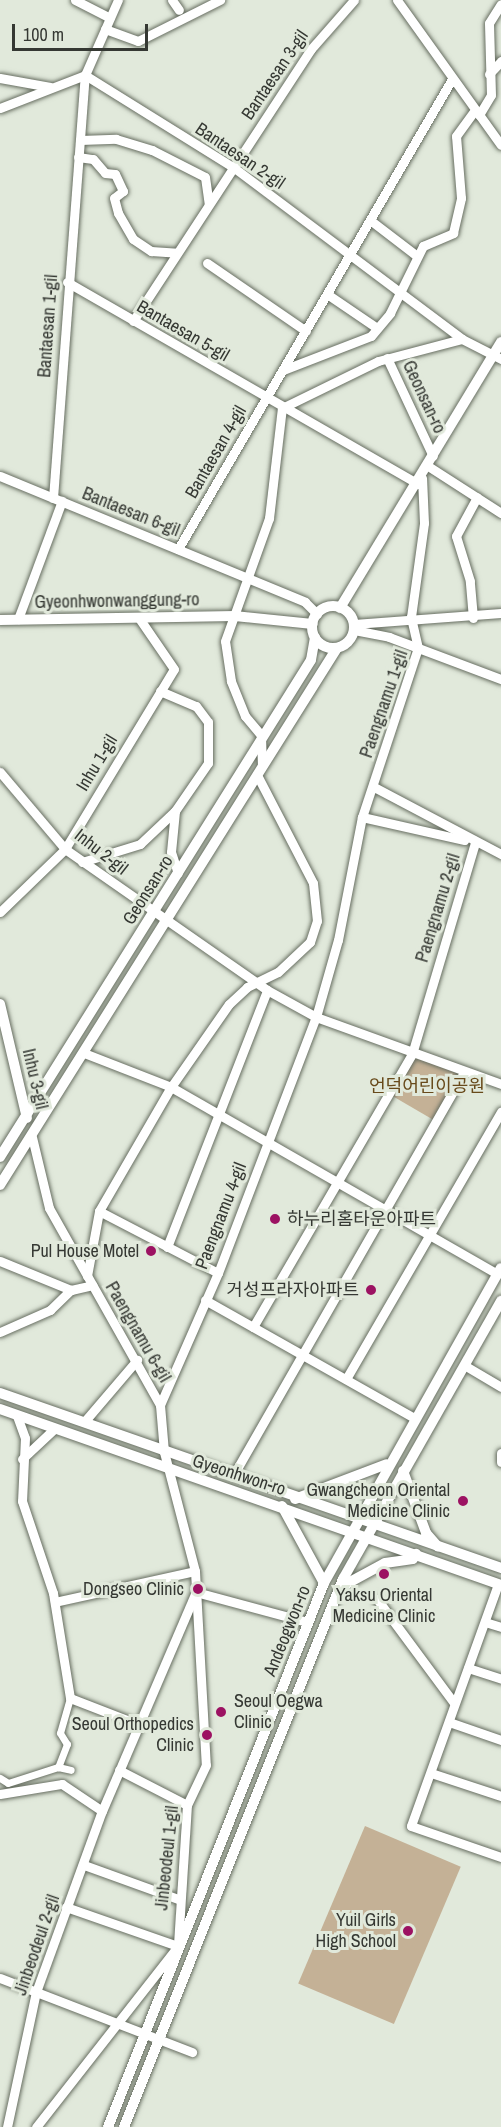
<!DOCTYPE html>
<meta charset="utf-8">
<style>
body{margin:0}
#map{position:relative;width:501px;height:2127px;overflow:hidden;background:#e1e9db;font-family:"Archivo Narrow","Noto Sans KR",sans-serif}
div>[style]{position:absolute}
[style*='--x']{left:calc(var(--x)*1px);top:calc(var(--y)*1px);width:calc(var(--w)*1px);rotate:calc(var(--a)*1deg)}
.green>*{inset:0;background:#c4b196;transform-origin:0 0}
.roads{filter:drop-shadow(0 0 2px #676e61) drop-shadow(0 0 2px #676e61)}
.pedestrian>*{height:7px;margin:-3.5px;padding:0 3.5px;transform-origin:3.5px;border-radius:3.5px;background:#fff}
.minor>*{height:9px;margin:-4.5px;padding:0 4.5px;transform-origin:4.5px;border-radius:4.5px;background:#fff}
.tertiary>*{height:10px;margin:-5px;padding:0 5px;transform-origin:5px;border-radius:5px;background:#fff}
.tertiary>.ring{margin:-5px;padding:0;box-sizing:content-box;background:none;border:10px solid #fff;border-radius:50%}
.dots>*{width:16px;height:16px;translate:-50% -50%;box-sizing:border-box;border:3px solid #e1e9db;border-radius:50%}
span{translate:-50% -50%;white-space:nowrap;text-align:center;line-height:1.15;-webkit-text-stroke:6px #e1e9db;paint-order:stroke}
.street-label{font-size:18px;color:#353833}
.park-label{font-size:18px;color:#684a1b}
.poi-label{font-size:18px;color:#353833}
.left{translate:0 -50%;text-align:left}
.right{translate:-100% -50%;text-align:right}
.scale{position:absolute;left:12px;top:24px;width:136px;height:27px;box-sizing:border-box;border:3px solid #353833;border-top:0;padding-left:8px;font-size:18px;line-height:21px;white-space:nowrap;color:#353833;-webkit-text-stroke:4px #e1e9db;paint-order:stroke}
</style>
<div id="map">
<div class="green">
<div style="clip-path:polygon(414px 1055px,464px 1073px,437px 1122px,389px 1094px)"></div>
<div style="left:365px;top:1826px;width:104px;height:171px;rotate:23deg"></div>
</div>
<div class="roads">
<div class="pedestrian">
<div style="--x:70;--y:1698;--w:36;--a:106"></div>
<div style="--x:60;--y:1733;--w:13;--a:58"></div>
<div style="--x:67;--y:1744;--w:25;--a:111"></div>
<div style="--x:58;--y:1767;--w:13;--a:13"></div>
<div style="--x:0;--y:1778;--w:9;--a:32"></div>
<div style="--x:8;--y:1783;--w:52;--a:-17.7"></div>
</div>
<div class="minor">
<div style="--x:75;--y:0;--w:39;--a:27"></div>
<div style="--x:172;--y:0;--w:12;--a:55"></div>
<div style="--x:397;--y:0;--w:178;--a:54.4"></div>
<div style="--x:105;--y:29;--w:35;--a:20"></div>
<div style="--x:138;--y:41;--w:92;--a:-26.6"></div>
<div style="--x:489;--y:74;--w:18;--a:-47"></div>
<div style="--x:0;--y:78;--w:51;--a:10.2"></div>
<div style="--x:0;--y:108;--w:91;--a:-21.2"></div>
<div style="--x:85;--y:75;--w:174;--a:31.9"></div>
<div style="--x:233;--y:167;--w:286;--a:36.9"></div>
<div style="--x:462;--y:339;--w:44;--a:27.1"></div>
<div style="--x:479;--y:115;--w:23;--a:-59"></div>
<div style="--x:491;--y:95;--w:72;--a:-91.6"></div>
<div style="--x:489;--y:23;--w:22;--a:-58"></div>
<div style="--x:80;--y:140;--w:36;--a:-2"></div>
<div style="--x:116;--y:139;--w:38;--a:17"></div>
<div style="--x:152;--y:150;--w:59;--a:27"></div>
<div style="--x:205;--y:177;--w:27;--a:82"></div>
<div style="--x:78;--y:157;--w:15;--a:8"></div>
<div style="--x:93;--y:159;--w:18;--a:49"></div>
<div style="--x:105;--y:173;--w:10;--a:6"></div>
<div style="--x:115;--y:174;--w:19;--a:65"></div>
<div style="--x:123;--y:191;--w:11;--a:142"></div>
<div style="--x:114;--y:198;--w:16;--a:75"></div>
<div style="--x:118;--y:213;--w:30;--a:60"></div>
<div style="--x:133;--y:239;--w:22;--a:34"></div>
<div style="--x:151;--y:251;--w:26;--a:4"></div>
<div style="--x:370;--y:220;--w:59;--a:37.5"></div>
<div style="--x:207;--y:263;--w:120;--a:34.5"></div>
<div style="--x:67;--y:282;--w:405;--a:29.9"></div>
<div style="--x:327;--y:294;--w:60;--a:34.2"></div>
<div style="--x:133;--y:321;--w:325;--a:-56.8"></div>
<div style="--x:311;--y:49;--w:65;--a:-48.7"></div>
<div style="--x:387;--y:358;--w:108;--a:64.9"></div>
<div style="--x:283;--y:370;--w:94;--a:-21.1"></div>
<div style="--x:371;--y:336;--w:30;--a:-50"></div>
<div style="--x:390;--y:313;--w:75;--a:-63.8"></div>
<div style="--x:423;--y:246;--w:33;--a:-23"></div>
<div style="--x:453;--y:233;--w:36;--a:-77"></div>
<div style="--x:461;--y:198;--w:62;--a:-94.6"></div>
<div style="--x:456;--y:136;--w:32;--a:-54"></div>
<div style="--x:428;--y:466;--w:87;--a:32.8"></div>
<div style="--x:0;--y:476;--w:330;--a:22.4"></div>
<div style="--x:305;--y:602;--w:17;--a:45"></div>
<div style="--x:53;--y:498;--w:424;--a:-85.7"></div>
<div style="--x:85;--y:75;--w:82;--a:-66.3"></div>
<div style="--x:178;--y:549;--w:544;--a:-59.76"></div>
<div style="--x:473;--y:618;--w:37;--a:-95"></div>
<div style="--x:470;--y:581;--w:47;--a:-107.3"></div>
<div style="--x:456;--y:536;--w:44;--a:-61.7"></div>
<div style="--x:18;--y:619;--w:126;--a:-69.6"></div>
<div style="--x:354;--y:624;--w:147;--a:-4.3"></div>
<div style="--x:354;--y:630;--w:36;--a:11"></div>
<div style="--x:389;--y:637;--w:120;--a:20.6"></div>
<div style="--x:418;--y:648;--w:32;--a:-103"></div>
<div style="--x:411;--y:617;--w:95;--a:-82.1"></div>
<div style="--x:424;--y:523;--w:45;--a:-92.5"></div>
<div style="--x:160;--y:691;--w:39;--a:23"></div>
<div style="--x:196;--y:706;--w:20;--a:53"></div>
<div style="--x:208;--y:722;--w:41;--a:90"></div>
<div style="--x:208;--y:763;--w:58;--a:124.5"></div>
<div style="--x:175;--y:811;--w:41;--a:95.6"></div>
<div style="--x:171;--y:852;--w:22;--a:72"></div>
<div style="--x:262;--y:766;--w:31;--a:-92"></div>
<div style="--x:261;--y:735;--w:25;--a:-130"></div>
<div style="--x:245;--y:716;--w:38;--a:-112"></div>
<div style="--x:231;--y:681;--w:40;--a:-98.5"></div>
<div style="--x:225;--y:641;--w:131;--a:-70.3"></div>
<div style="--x:269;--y:518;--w:111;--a:-83.3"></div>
<div style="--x:282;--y:408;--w:107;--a:-26.1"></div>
<div style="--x:378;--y:361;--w:87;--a:-14.7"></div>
<div style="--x:0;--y:772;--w:101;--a:49.8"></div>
<div style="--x:65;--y:849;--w:246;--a:34.9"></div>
<div style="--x:267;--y:990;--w:56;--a:28.9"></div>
<div style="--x:316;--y:1017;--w:197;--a:19.9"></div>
<div style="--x:374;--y:787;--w:144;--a:27.8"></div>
<div style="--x:362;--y:817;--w:105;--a:12.7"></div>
<div style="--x:82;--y:862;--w:61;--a:-17.2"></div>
<div style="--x:140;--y:844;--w:48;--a:-43.3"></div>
<div style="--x:0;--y:912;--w:91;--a:-44.1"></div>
<div style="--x:65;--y:849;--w:210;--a:-58.8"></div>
<div style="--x:174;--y:669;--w:62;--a:-124.5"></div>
<div style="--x:84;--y:1053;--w:93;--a:21.3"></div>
<div style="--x:171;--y:1087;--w:376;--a:29.8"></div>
<div style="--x:32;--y:1137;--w:73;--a:76.5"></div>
<div style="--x:49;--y:1208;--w:226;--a:60.6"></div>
<div style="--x:160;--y:1405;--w:47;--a:85.1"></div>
<div style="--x:164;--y:1452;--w:123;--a:75.4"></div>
<div style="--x:195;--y:1571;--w:194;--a:86.8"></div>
<div style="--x:206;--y:1765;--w:44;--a:115.4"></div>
<div style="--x:187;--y:1805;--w:141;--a:93.7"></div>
<div style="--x:178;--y:1946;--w:230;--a:128.1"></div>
<div style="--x:99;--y:1211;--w:134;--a:27.5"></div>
<div style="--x:167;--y:1247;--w:276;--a:-68.7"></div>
<div style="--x:0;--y:1261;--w:77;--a:22.2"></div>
<div style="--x:71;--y:1290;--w:22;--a:-13"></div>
<div style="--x:87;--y:1276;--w:66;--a:-79.5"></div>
<div style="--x:99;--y:1211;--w:143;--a:-59.9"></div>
<div style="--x:171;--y:1087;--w:101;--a:-55.1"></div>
<div style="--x:229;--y:1004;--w:25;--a:-43"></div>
<div style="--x:247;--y:987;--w:34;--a:-26"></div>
<div style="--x:278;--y:972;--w:44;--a:-43.2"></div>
<div style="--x:310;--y:942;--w:22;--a:-72"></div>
<div style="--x:317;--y:921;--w:38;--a:-96"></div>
<div style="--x:313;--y:883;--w:122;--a:-117.4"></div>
<div style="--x:205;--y:1300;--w:240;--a:29.4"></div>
<div style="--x:253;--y:1327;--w:316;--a:-59.8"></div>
<div style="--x:412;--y:1054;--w:220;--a:-73.4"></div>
<div style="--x:0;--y:1332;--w:55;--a:-23.7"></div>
<div style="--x:50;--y:1310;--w:29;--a:-44"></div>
<div style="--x:464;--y:1365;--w:43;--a:30.7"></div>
<div style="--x:346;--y:1379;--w:309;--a:-59.9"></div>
<div style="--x:160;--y:1405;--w:144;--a:-66.3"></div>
<div style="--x:218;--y:1273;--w:274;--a:-69.1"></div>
<div style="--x:316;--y:1017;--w:80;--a:-74.1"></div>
<div style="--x:338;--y:940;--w:125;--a:-79"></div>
<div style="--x:362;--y:817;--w:178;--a:-71.7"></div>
<div style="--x:17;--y:1416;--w:23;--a:70"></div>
<div style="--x:25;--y:1438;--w:63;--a:92.7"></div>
<div style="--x:22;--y:1501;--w:97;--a:71.4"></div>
<div style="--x:53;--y:1593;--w:106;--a:80.8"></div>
<div style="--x:70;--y:1698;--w:72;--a:21.2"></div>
<div style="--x:84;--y:1422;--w:82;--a:-49.5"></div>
<div style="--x:501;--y:1453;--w:9;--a:90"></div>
<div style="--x:22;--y:1459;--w:44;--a:-43.2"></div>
<div style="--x:234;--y:1474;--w:462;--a:-60.2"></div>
<div style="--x:498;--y:1584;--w:257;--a:109.8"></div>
<div style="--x:411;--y:1826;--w:95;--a:19"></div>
<div style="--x:377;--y:1599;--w:129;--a:53.5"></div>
<div style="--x:55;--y:1602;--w:143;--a:-12.5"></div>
<div style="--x:485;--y:1622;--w:17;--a:17"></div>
<div style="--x:468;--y:1668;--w:35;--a:18"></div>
<div style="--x:449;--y:1722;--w:55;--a:19.1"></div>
<div style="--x:119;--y:1770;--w:76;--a:27.2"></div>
<div style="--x:431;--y:1773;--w:74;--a:18.2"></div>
<div style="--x:0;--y:1794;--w:63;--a:-9.2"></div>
<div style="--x:62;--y:1784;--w:48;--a:34"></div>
<div style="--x:84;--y:1865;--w:100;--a:19.9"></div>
<div style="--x:66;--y:1907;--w:119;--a:19.2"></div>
<div style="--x:0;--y:1978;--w:206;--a:21.1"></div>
<div style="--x:7;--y:2127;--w:138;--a:-77.9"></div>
<div style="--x:36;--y:1992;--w:193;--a:-70"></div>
<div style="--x:102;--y:1811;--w:238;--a:-66.8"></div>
<div style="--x:196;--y:1592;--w:115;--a:15.1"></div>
</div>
<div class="tertiary">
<div class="ring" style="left:312px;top:606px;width:32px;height:32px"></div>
<div style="--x:340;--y:608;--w:311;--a:-58.8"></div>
<div style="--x:0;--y:620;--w:235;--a:-1"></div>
<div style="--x:235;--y:616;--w:78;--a:5.9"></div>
<div style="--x:0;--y:1004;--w:117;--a:76.7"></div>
<div style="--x:0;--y:1157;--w:586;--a:-57.96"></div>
<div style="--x:311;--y:660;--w:23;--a:-80"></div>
<div style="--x:0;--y:1185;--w:634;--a:-57.89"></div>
<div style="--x:0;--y:1393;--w:531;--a:19.25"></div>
<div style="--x:0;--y:1409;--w:531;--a:19.36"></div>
<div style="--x:403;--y:1471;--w:66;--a:69.6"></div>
<div style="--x:426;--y:1533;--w:18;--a:49"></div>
<div style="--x:295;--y:1499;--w:98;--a:-20.8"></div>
<div style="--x:282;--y:1506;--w:88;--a:61.4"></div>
<div style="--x:339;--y:1588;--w:52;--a:-28.5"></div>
<div style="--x:385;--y:1563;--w:28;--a:-8"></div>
<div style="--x:413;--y:1559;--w:6;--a:-59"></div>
<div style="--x:108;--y:2127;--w:585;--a:-68.34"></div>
<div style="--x:324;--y:1583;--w:361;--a:-60.7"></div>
<div style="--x:124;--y:2127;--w:590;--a:-68.22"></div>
<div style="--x:343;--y:1579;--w:320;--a:-60.4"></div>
</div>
</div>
<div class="dots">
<div style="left:275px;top:1219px;background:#9c1262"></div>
<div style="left:151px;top:1251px;background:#9c1262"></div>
<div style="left:371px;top:1290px;background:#9c1262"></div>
<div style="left:463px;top:1501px;background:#9c1262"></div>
<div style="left:384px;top:1574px;background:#9c1262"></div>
<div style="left:198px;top:1589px;background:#9c1262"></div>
<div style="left:221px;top:1712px;background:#9c1262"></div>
<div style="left:207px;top:1735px;background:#9c1262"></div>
<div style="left:408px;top:1931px;background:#9c1262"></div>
</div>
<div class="street-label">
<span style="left:275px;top:75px;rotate:-56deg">Bantaesan 3-gil</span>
<span style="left:240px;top:156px;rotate:34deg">Bantaesan 2-gil</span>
<span style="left:48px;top:326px;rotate:-86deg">Bantaesan 1-gil</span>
<span style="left:183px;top:331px;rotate:30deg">Bantaesan 5-gil</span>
<span style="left:424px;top:397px;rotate:65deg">Geonsan-ro</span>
<span style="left:216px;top:452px;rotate:-60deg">Bantaesan 4-gil</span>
<span style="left:131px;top:512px;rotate:22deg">Bantaesan 6-gil</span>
<span style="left:117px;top:601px;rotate:-1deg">Gyeonhwonwanggung-ro</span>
<span style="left:384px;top:704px;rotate:-71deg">Paengnamu 1-gil</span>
<span style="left:97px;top:763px;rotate:-59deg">Inhu 1-gil</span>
<span style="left:101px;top:852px;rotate:38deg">Inhu 2-gil</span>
<span style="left:148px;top:890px;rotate:-58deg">Geonsan-ro</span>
<span style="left:438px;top:908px;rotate:-73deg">Paengnamu 2-gil</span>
<span style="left:35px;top:1079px;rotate:77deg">Inhu 3-gil</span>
<span style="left:221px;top:1216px;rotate:-69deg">Paengnamu 4-gil</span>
<span style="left:138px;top:1332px;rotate:60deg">Paengnamu 6-gil</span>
<span style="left:239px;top:1475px;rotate:18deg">Gyeonhwon-ro</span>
<span style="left:287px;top:1631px;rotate:-68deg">Andeogwon-ro</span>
<span style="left:167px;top:1858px;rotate:-84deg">Jinbeodeul 1-gil</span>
<span style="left:37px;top:1945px;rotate:-71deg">Jinbeodeul 2-gil</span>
</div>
<div class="park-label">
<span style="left:427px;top:1086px">언덕어린이공원</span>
</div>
<div class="poi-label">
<span class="left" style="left:287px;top:1219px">하누리홈타운아파트</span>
<span class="right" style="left:139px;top:1251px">Pul House Motel</span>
<span class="right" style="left:359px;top:1290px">거성프라자아파트</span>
<span class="right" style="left:450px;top:1501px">Gwangcheon Oriental<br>Medicine Clinic</span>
<span class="right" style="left:184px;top:1589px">Dongseo Clinic</span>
<span style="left:384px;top:1606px">Yaksu Oriental<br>Medicine Clinic</span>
<span class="left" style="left:234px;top:1712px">Seoul Oegwa<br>Clinic</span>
<span class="right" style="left:194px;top:1735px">Seoul Orthopedics<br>Clinic</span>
<span class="right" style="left:396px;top:1931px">Yuil Girls<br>High School</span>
</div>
<div class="scale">100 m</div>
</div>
